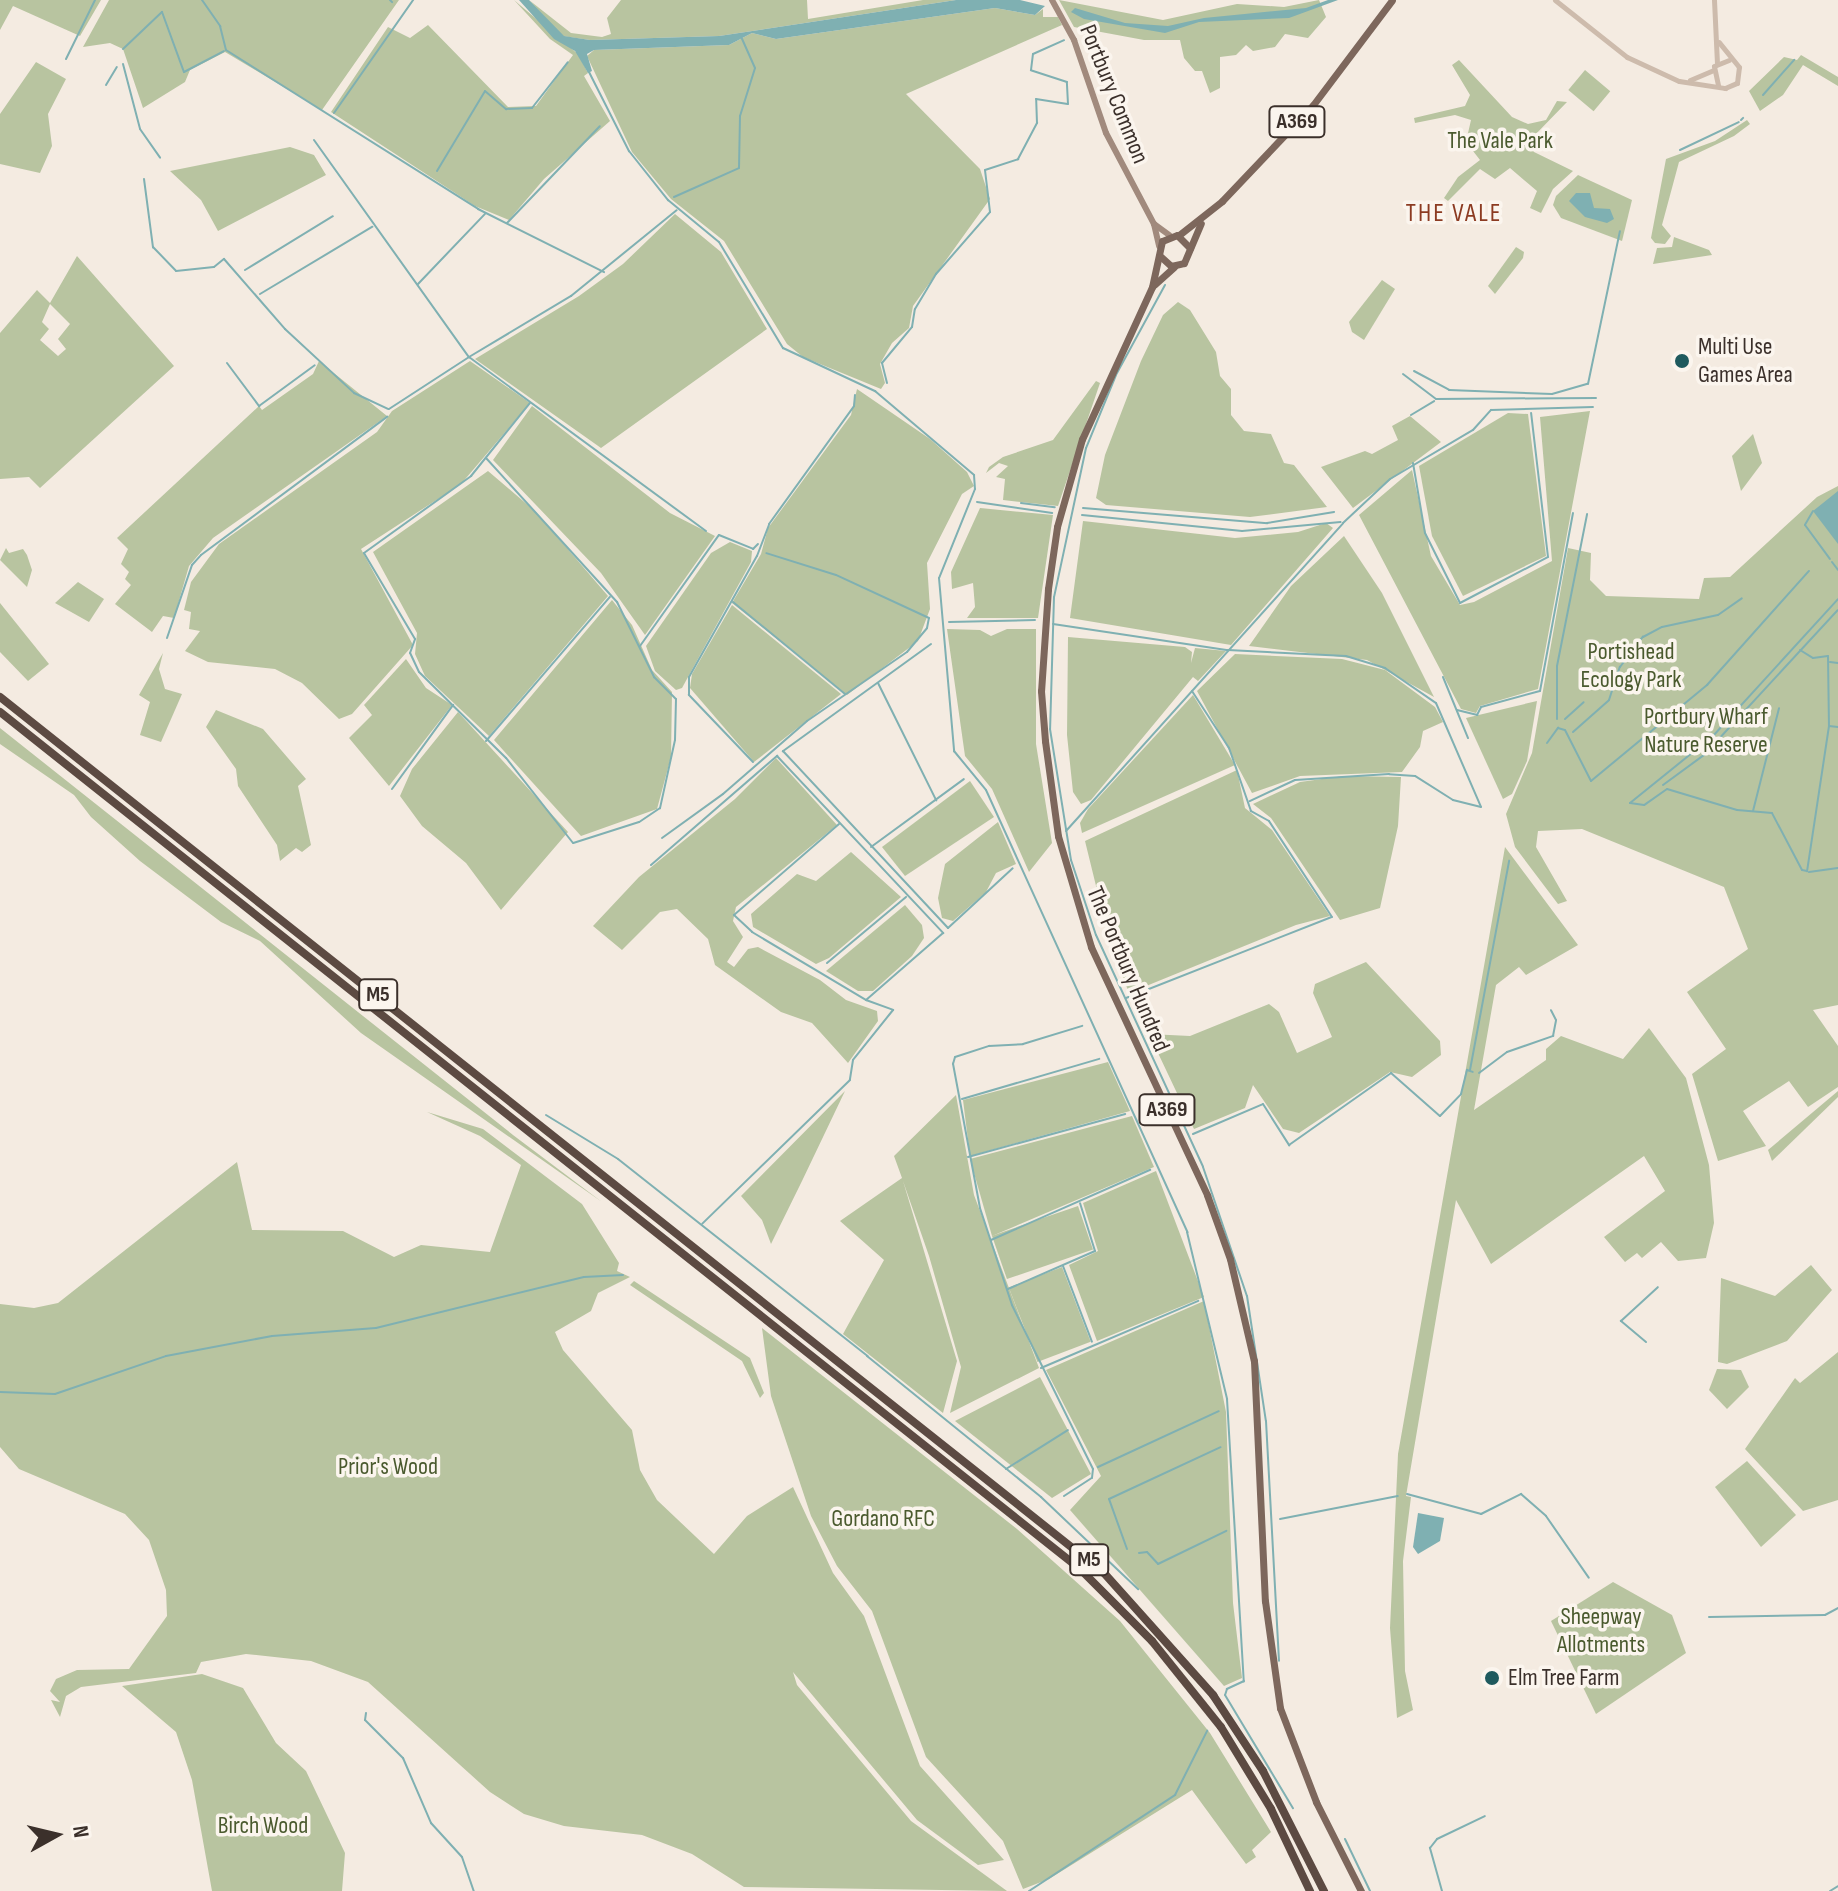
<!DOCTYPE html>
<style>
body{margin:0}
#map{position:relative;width:1838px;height:1891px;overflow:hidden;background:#f4ebe1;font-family:"Sofia Sans Condensed",sans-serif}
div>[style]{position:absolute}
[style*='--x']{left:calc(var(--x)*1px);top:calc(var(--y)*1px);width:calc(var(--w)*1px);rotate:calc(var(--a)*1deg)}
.green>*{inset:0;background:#b8c4a0;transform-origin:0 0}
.water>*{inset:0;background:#7fb0b2}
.stream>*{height:2px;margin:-1px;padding:0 1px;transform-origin:1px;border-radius:1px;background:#7fb0b2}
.tertiary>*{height:5px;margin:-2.5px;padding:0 2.5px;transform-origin:2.5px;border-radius:2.5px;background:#cdbbac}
.secondary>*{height:6px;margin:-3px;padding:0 3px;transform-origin:3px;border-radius:3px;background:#a18a7d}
.primary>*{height:7px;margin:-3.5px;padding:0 3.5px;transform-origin:3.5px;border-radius:3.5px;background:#7d675c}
.motorway>*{height:8px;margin:-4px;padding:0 4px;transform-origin:4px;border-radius:4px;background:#5c4a42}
.dots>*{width:22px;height:22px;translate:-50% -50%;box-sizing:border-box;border:4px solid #fbf5ee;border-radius:50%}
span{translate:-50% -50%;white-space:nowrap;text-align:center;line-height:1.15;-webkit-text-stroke:7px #fbf5ee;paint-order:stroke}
.shield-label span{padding:2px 6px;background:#fbf5ee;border:2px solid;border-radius:6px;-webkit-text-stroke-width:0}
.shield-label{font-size:22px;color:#3b302b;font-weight:700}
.street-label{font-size:24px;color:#3b302b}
.park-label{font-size:24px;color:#4a5a2e}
.poi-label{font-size:24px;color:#3b302b}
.left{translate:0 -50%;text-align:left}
.neighbourhood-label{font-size:26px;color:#8c3b22;letter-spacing:2px}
.north{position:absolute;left:16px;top:1795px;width:80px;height:80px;-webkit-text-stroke:6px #fbf5ee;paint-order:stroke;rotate:82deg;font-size:22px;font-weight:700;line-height:32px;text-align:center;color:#3b302b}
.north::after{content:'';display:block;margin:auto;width:28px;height:36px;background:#3b302b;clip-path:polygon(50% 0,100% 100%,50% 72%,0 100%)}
</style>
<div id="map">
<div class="green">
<div style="clip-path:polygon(0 0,101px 0,80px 36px,13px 6px,0 30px)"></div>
<div style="clip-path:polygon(109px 0,399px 0,322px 110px,225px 52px,190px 70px,185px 82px,143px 108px,123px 49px,110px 43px,83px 47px)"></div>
<div style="clip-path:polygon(514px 0,578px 54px,588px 73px,584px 76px,610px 121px,544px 179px,509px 220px,475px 206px,331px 112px,388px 27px,410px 38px,428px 25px,508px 107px,536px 106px,573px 55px,550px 39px)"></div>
<div style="clip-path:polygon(529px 0,571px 33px,602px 37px,611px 34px,607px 18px,621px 0,807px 0,808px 19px,923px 0,956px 0,719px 36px,590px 40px,562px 36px)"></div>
<div style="clip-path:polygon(1059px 0,1163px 20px,1237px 4px,1284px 7px,1319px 0,1326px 17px,1308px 38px,1285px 34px,1275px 47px,1253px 51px,1246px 45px,1236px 55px,1220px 57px,1220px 88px,1210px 93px,1202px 71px,1195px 71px,1184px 58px,1180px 40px,1144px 40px,1074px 27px)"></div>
<div style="clip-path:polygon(995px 8px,1035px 15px,1043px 9px,1043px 17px,1058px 17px,1062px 25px,906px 94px,980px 169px,990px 199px,913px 306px,909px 328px,892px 343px,880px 364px,885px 383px,881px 389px,803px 357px,787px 344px,724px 241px,671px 199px,632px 152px,587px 56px,594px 50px,729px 45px,752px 33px,776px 39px)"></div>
<div style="clip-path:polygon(1801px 55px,1838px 77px,1838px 86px,1803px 65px,1783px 95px,1760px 111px,1749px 91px,1784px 57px,1797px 60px)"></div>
<div style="clip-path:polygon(1459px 60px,1512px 117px,1528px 124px,1546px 120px,1557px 101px,1567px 102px,1533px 137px,1534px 152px,1573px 171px,1553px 189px,1541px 213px,1530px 208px,1537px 191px,1510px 168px,1495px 179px,1480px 169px,1448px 201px,1444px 198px,1458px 177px,1480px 160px,1466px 142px,1471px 120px,1455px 115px,1415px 123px,1414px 118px,1465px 106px,1470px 95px,1452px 65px)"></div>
<div style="clip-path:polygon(36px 62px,66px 79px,48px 114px,52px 146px,40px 173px,0 164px,0 114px)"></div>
<div style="left:1585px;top:70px;width:33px;height:26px;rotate:40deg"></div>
<div style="clip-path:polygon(1747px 120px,1750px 124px,1734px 136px,1679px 162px,1662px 225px,1671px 236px,1665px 244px,1655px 243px,1651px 238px,1666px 159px,1715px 141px)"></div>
<div style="clip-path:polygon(290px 147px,314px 155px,326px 175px,218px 231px,201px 200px,170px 171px)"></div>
<div style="clip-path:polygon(1578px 175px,1632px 200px,1622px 241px,1561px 218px,1553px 205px,1556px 196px)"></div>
<div style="clip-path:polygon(675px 214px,721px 252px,767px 329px,601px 448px,475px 359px,579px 296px,623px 264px)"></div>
<div style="clip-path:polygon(1674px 237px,1709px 250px,1712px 255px,1653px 264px,1657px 248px,1672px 247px)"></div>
<div style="clip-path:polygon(1516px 247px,1524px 252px,1523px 258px,1495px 294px,1488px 286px)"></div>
<div style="clip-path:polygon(evenodd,77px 256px,174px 366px,40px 488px,29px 477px,0 479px,0 333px,37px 290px,50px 303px,77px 256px,50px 304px,70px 324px,58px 339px,66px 349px,58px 356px,40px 340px,49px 329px,42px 322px,50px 304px)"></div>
<div style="clip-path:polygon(1382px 280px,1395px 289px,1364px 340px,1352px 332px,1349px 322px)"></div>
<div style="clip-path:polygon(1178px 302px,1190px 310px,1216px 352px,1220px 376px,1231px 389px,1231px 415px,1244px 431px,1271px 434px,1284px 463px,1294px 465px,1327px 507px,1250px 517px,1106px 505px,1096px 498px,1105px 455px,1141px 361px,1163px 315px)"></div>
<div style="clip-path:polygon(319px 361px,387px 416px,213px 538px,189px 566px,174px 618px,163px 616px,152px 632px,115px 604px,131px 585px,125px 579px,129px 572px,121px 564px,128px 549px,117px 538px,259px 406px,262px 410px,313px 374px)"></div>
<div style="clip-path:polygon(470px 361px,530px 403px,461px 484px,361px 549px,413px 645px,352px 714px,339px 719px,302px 683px,275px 669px,208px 662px,185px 651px,200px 631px,189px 629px,191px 612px,184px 610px,191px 582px,219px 544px,377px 432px,392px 411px)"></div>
<div style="clip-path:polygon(1096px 381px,1100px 383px,1058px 506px,1003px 500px,1005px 479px,996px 477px,1008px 466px,999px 463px,986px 473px,989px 467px,1003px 457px,1053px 440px)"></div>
<div style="clip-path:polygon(857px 389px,930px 439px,967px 472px,974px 486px,962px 494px,927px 563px,930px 609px,918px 641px,847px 695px,732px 603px,761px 554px,768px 528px,851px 415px)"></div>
<div style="clip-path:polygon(532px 406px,670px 513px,715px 536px,645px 635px,601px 573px,493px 460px)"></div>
<div style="clip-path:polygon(1590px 411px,1538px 689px,1480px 706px,1476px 713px,1461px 709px,1359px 515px,1412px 470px,1431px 556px,1460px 605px,1474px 602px,1552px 561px,1540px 417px)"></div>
<div style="clip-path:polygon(1508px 413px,1528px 414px,1546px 556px,1463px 596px,1432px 536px,1419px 466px)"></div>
<div style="clip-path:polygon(1410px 416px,1441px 442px,1353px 508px,1321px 467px,1365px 451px,1372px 454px,1398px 440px,1392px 426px)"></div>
<div style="clip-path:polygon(1753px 434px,1762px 463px,1741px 491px,1732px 456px)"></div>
<div style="clip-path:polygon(488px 471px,536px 512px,608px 596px,489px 736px,425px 676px,415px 654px,417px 633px,373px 552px)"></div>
<div style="clip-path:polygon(1838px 486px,1838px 1005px,1813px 1010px,1838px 1046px,1838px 1087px,1808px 1107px,1789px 1081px,1743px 1111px,1766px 1146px,1718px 1161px,1692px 1074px,1726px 1049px,1687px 992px,1748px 949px,1724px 887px,1582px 829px,1538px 831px,1536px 847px,1567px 901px,1558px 904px,1515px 847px,1506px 814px,1532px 753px,1568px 548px,1591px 553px,1590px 580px,1606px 596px,1699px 599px,1704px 578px,1730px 577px,1817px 497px)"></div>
<div style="clip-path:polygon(980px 508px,1053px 515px,1038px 618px,967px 618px,975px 607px,973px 583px,952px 589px,951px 572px)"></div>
<div style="clip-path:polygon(1083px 521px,1235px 538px,1298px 532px,1326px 523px,1333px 528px,1231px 645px,1070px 618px)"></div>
<div style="clip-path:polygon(1344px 536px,1382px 593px,1434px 697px,1367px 660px,1249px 646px,1291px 586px)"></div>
<div style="clip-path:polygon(730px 542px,752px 551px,751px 562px,682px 688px,676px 690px,655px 671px,646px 646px,711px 553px)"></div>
<div style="clip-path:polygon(6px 548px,9px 553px,23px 549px,27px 555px,32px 570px,27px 587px,0 560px)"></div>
<div style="clip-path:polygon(78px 582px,104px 599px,89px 622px,55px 603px)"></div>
<div style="clip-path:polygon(612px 600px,632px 625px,652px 670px,672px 692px,671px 757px,657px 809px,581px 836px,494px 740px)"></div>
<div style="clip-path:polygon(0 603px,49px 664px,28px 681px,0 652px)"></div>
<div style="clip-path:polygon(732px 605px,841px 694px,754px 762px,690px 688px,692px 674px)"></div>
<div style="clip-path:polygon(947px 629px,980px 630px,991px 636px,1007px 629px,1036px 629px,1036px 744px,1052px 843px,1029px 872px,992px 789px,965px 756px)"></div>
<div style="clip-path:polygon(1068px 637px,1185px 647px,1192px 652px,1191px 663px,1195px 648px,1226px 651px,1198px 681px,1193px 677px,1091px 800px,1081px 804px,1073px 792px,1067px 735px)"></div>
<div style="clip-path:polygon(163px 653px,159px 669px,165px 689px,182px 694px,161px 742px,140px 735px,150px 702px,139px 695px)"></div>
<div style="clip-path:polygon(1235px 654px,1342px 659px,1385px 670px,1435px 707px,1443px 722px,1423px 731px,1420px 747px,1402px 772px,1300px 776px,1252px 793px,1197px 691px)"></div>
<div style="clip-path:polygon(406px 659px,426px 688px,452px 705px,389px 786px,349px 738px,372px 715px,364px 705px)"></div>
<div style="clip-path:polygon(1193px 695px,1235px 765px,1082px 833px,1080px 823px,1088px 809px)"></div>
<div style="clip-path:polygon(1537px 701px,1527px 761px,1512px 794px,1503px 799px,1466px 718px)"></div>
<div style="clip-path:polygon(216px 710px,263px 729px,306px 779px,298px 786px,311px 845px,302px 852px,296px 848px,280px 861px,277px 845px,238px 786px,236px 769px,206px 727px)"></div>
<div style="clip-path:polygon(458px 712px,568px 832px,501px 910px,466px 863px,422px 826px,400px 796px,412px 769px)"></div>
<div style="clip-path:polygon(0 728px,513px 1135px,602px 1202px,361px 1033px,260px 941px,221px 922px,140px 861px,91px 817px,74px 795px,0 744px)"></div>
<div style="clip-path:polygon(776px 758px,837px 825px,736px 907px,733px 921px,743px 937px,727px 962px,734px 967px,748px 949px,758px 947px,820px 980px,846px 1000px,877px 1011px,878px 1021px,848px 1063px,812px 1023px,781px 1012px,715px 965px,708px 939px,677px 909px,660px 912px,622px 950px,593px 926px,639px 877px,735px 799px)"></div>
<div style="clip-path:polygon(1237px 770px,1245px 808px,1272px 830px,1330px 916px,1296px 925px,1129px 993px,1111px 947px,1085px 841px)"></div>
<div style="clip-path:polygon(1344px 776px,1401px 777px,1398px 826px,1380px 908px,1340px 920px,1271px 818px,1253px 804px,1300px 782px)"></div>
<div style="clip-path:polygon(970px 781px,994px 817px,905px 876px,882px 847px)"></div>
<div style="clip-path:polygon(998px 822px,1016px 864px,996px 873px,986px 892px,953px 921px,942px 918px,938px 898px,945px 864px)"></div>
<div style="clip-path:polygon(1505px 847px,1578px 945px,1526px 975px,1519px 967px,1496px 985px,1474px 1110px,1546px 1060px,1546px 1049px,1561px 1036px,1623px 1059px,1649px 1028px,1686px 1078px,1709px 1165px,1714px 1223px,1706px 1258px,1678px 1261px,1661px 1242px,1642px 1258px,1637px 1253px,1625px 1262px,1604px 1237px,1665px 1191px,1644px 1156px,1491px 1264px,1456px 1200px,1406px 1496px,1411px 1497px,1403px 1561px,1405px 1671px,1413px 1710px,1397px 1718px,1390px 1628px,1398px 1454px)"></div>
<div style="clip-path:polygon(851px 852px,901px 897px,829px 958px,816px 964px,753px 927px,751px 914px,797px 874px,816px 881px)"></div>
<div style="clip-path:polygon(905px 905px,922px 925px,924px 938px,912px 956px,873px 991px,858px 991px,826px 971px)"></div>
<div style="clip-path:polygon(1366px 962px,1440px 1041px,1441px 1055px,1412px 1077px,1390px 1072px,1299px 1133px,1283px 1129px,1253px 1085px,1245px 1108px,1194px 1129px,1149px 1034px,1190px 1036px,1269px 1004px,1279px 1012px,1297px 1053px,1332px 1037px,1313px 993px,1315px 984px)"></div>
<div style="clip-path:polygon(1108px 1062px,1130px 1111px,970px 1156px,963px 1100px)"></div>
<div style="clip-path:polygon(845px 1091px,802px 1181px,771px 1244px,762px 1220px,741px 1196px)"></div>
<div style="clip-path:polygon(1838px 1091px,1838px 1097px,1772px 1161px,1768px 1150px)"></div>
<div style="clip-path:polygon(956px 1095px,974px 1195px,1039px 1368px,950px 1413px,961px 1367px,929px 1256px,903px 1181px,957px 1361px,943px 1413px,843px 1334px,884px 1260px,840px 1221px,902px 1178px,894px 1156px)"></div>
<div style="clip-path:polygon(427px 1112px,483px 1129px,582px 1204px,619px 1263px,617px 1271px,630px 1277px,598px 1293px,591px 1311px,555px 1332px,563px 1350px,632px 1430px,640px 1470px,657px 1500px,714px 1554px,747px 1516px,793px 1487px,833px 1573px,864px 1616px,920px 1766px,1004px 1860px,978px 1865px,917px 1820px,793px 1672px,797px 1685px,911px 1821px,1007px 1891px,744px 1887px,692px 1854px,642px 1835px,564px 1826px,524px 1814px,490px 1792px,368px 1682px,311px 1661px,246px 1654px,201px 1662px,196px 1673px,81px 1687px,66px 1696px,60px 1717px,51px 1700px,60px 1702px,50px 1691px,56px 1679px,77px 1670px,129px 1669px,167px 1616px,166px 1590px,149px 1540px,125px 1514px,19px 1469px,0 1447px,0 1304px,34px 1308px,58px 1303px,237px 1162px,252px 1230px,343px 1231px,394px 1257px,421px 1245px,490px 1252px,521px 1165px,480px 1136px)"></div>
<div style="clip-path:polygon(1132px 1116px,1154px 1167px,992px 1236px,970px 1159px)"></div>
<div style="clip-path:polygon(1156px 1171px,1204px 1297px,1097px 1341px,1069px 1265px,1098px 1251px,1083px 1203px)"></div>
<div style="left:1078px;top:1206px;width:46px;height:91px;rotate:71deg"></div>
<div style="clip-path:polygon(1811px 1265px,1832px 1290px,1787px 1341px,1727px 1364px,1718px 1362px,1721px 1278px,1775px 1296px)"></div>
<div style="left:1062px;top:1267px;width:80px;height:57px;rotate:69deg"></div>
<div style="clip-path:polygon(634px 1281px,750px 1358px,764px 1393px,760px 1398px,742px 1361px,630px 1285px)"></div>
<div style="clip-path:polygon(1204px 1301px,1226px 1412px,1233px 1603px,1242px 1678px,1224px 1686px,1070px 1510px,1101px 1476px,1046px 1370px)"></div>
<div style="clip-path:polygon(762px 1328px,1017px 1529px,1120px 1621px,1210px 1733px,1271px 1832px,1252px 1850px,1256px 1857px,1246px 1864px,1192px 1790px,1049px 1879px,1023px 1889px,1003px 1841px,926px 1757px,872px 1611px,837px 1566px,811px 1516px,771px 1396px)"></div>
<div style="clip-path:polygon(1838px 1352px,1838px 1500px,1803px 1511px,1745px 1449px,1795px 1378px,1800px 1383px)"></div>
<div style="clip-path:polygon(1717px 1369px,1741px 1370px,1749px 1387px,1727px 1409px,1709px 1390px)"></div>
<div style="clip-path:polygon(1040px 1377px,1091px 1474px,1052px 1498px,955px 1421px)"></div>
<div style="clip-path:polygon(1747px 1461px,1796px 1515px,1761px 1547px,1715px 1487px)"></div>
<div style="clip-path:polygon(1613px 1582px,1672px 1615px,1686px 1653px,1596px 1714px,1551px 1621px)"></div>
<div style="clip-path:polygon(202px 1674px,243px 1688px,276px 1743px,306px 1771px,345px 1853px,342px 1891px,212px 1891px,192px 1780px,176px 1732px,122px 1686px)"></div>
</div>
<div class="water">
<div style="clip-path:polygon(519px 0,529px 0,564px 36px,590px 40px,719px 36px,956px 0,1020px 0,1045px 6px,1035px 15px,995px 8px,776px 39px,752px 33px,729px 45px,594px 50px,587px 54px,592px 71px,588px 73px,575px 51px,554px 39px)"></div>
<div style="clip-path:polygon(1328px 0,1338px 0,1289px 18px,1199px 22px,1165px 33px,1084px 19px,1071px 12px,1075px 8px,1125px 23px,1168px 26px,1204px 18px,1306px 8px)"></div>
<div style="clip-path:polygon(1576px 193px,1590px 193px,1594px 208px,1610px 209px,1614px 219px,1607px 223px,1585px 217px,1569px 201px)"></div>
<div style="clip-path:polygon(1838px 491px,1838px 544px,1813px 511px)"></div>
<div style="clip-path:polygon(1418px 1513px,1444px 1518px,1440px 1541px,1418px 1554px,1413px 1547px)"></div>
</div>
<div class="stream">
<div style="--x:202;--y:0;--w:32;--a:55"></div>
<div style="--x:220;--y:26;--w:25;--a:76"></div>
<div style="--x:226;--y:50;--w:298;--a:32.2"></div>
<div style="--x:478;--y:209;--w:141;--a:26.6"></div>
<div style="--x:390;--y:0;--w:3;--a:45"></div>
<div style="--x:123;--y:49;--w:54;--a:-43.5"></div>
<div style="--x:162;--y:12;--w:64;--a:69.9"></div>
<div style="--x:184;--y:72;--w:45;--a:-27.7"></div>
<div style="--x:66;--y:59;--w:66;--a:-63.8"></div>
<div style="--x:123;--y:64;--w:67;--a:75.3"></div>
<div style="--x:140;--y:129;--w:35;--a:55"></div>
<div style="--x:588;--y:70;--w:91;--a:63.2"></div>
<div style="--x:629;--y:151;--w:63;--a:51.5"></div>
<div style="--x:668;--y:200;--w:66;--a:39.5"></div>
<div style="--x:719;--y:242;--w:124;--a:58.9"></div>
<div style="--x:783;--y:348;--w:102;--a:25.1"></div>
<div style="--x:875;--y:391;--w:130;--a:40.3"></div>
<div style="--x:974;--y:475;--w:14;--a:86"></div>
<div style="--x:975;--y:489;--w:96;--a:112"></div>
<div style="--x:939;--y:578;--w:174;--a:85"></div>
<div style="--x:954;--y:751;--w:50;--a:50.6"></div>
<div style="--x:986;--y:790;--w:486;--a:65.5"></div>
<div style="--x:1187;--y:1232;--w:172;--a:76.5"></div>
<div style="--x:1227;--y:1399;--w:283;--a:86.6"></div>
<div style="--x:1244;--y:1681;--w:19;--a:155"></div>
<div style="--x:1227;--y:1689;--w:6;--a:108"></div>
<div style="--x:1225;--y:1695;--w:132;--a:59"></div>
<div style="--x:106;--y:85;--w:21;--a:-59"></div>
<div style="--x:1763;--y:95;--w:47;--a:-48.5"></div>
<div style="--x:334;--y:113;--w:138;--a:-55"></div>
<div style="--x:1741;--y:120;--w:3;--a:-45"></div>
<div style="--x:314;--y:140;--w:267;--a:54.5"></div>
<div style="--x:469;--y:357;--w:119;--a:-30.9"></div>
<div style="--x:571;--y:296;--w:136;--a:-39.1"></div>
<div style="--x:1680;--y:150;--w:65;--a:-25.4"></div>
<div style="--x:437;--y:171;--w:93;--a:-59"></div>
<div style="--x:485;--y:91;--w:28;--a:41"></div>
<div style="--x:506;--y:109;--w:26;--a:-2"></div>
<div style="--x:532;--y:108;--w:58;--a:-52"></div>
<div style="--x:144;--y:179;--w:69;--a:82.5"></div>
<div style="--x:153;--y:247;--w:33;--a:46"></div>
<div style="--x:176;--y:271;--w:38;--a:-6"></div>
<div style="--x:214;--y:267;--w:13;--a:-39"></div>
<div style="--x:224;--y:259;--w:93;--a:48.9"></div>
<div style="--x:285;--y:329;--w:94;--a:42.8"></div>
<div style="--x:354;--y:393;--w:38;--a:25"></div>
<div style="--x:389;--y:409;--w:95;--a:-33"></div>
<div style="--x:469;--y:357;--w:294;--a:36.3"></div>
<div style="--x:674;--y:197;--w:71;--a:-24"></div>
<div style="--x:739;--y:168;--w:52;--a:-88.9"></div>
<div style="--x:740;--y:116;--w:50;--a:-72.6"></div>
<div style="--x:755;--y:68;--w:32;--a:-114"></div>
<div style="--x:507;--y:223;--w:134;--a:-46.2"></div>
<div style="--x:245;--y:270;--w:103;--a:-31.5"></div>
<div style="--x:418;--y:284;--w:97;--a:-46.3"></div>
<div style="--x:1165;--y:285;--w:102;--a:118.6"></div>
<div style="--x:1116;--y:375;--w:79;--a:112.3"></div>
<div style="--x:1086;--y:448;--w:152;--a:102.1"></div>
<div style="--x:1054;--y:597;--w:132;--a:91.7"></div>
<div style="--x:1050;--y:729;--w:133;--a:80.9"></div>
<div style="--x:1071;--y:860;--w:79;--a:71.6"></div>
<div style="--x:1096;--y:935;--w:255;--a:65.2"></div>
<div style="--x:1203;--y:1167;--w:136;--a:71.2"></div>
<div style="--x:1247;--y:1296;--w:126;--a:81.4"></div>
<div style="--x:1266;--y:1421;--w:240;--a:86.9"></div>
<div style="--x:260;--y:294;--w:131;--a:-30.9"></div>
<div style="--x:227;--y:363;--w:54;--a:53.3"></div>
<div style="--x:259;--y:406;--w:69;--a:-36.2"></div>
<div style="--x:1414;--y:371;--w:40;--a:28"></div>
<div style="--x:1449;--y:390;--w:103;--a:2.2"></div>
<div style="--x:1552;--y:394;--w:37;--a:-16"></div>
<div style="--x:1588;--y:384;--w:156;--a:-78.2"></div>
<div style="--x:1403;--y:374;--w:41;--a:37.1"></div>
<div style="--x:1436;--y:399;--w:160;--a:-0.4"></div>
<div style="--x:887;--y:383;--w:21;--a:-104"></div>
<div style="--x:882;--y:363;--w:47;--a:-50.2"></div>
<div style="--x:912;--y:327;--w:18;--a:-81"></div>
<div style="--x:915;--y:309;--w:41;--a:-59"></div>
<div style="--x:936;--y:274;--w:82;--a:-48.9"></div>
<div style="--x:990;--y:212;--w:42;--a:-96.8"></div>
<div style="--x:985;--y:170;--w:35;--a:-18"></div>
<div style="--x:1018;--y:159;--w:41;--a:-62.2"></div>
<div style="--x:1037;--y:123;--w:24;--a:-92"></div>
<div style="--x:1036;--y:99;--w:32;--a:9"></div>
<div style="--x:1068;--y:104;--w:22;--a:-93"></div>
<div style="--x:1067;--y:82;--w:38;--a:-162"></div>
<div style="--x:1031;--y:70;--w:16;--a:-83"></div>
<div style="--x:1033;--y:54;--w:34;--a:-24"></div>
<div style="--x:1411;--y:415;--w:27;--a:-31"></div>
<div style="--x:486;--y:458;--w:195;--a:47.7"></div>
<div style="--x:617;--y:602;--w:84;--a:63.7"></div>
<div style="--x:654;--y:677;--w:31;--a:45"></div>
<div style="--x:676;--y:699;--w:41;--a:91.4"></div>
<div style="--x:675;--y:740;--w:70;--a:102.4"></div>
<div style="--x:660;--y:808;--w:25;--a:146"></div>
<div style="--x:639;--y:822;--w:69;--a:162.3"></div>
<div style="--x:573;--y:843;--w:108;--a:-128.2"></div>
<div style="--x:506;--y:758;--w:122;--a:-135.3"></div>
<div style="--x:419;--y:672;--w:21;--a:-115"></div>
<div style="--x:410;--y:653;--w:15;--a:-70"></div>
<div style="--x:415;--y:639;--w:100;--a:-120.7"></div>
<div style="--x:364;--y:553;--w:132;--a:-35.7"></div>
<div style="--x:471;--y:476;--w:94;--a:-51.1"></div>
<div style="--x:1413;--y:463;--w:71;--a:80.3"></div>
<div style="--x:1425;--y:533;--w:78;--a:63.4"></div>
<div style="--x:1460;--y:603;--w:99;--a:-27.6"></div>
<div style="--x:1548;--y:557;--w:145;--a:-96.7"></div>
<div style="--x:977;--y:502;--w:76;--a:8.3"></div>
<div style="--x:1021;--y:503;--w:34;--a:7"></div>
<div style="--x:1083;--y:508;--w:185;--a:4.7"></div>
<div style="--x:1267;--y:523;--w:68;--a:-9.3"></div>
<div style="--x:1813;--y:511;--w:16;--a:120"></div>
<div style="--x:1805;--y:525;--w:42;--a:53.7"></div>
<div style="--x:1082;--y:515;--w:161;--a:5.7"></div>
<div style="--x:1242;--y:531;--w:99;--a:-5.2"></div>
<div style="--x:1832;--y:562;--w:10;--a:53"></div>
<div style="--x:733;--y:602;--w:145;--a:39.4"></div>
<div style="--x:949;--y:622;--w:86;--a:-1.3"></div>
<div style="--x:1053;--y:624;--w:177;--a:8.5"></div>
<div style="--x:1228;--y:650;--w:118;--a:2.9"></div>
<div style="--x:1346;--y:656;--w:41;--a:17.1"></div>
<div style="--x:1385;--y:668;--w:62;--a:34.5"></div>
<div style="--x:1436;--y:703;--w:113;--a:66.6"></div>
<div style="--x:1481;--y:807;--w:29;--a:-166"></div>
<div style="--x:1453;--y:800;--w:45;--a:-147.7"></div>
<div style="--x:1415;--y:776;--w:26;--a:-176"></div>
<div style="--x:1389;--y:774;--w:94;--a:176.3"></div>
<div style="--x:1295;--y:780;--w:50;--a:155"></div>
<div style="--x:167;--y:638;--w:77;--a:-71.1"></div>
<div style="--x:192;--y:565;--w:13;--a:-48"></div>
<div style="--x:201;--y:555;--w:232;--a:-36.6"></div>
<div style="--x:931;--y:644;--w:183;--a:144.1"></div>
<div style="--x:783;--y:751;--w:242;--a:47"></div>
<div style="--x:948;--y:928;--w:88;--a:-42.7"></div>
<div style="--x:640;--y:646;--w:136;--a:-54.6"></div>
<div style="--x:719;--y:535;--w:37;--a:22"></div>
<div style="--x:753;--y:549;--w:7;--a:-45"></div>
<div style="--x:1800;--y:650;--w:15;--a:32"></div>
<div style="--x:1813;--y:658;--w:15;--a:-8"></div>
<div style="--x:1828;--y:656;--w:70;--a:89.2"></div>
<div style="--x:1829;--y:726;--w:9;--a:6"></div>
<div style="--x:1830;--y:662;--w:8;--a:7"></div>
<div style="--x:1443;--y:677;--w:66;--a:67.7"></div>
<div style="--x:878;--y:683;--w:131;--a:63.6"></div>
<div style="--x:1457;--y:710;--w:21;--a:14"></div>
<div style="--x:1477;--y:715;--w:9;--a:-63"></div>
<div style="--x:1481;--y:707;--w:61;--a:-15.2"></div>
<div style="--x:1540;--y:691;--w:181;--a:-79.5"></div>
<div style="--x:1557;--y:719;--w:53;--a:-90"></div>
<div style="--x:1557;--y:666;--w:155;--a:-78.8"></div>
<div style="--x:1565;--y:719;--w:25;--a:-42"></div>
<div style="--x:1829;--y:726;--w:147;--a:98.6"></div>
<div style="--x:1807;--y:871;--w:5;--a:-169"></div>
<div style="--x:1802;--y:870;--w:64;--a:-117.8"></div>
<div style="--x:1772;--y:813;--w:35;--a:-175"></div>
<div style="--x:1737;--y:810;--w:73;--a:-163.3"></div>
<div style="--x:1667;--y:789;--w:28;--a:145"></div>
<div style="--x:1644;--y:805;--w:14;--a:-172"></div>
<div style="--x:1630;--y:803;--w:107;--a:-38.9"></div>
<div style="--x:1713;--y:736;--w:185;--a:-47.6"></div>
<div style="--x:1573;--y:732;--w:48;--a:-41.6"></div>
<div style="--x:1609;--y:700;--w:35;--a:-72"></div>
<div style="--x:1620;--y:667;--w:38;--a:-53"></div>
<div style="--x:1643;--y:637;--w:21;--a:-28"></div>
<div style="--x:1662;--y:627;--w:57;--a:-12.1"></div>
<div style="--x:1718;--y:615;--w:29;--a:-35"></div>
<div style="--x:486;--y:741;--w:190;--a:-49.3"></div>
<div style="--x:1547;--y:743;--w:19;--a:-54"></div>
<div style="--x:1558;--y:728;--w:7;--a:16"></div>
<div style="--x:1565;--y:730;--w:57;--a:63"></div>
<div style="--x:1591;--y:781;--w:151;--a:-39.6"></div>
<div style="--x:1707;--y:685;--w:153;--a:-48.2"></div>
<div style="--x:753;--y:762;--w:93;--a:-133.7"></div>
<div style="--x:689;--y:695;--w:18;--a:-90"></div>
<div style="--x:689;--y:677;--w:139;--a:-60.7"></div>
<div style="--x:757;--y:556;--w:34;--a:-69"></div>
<div style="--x:769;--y:524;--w:145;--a:-54.2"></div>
<div style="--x:854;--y:406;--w:11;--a:-85"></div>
<div style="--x:1663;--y:785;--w:51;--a:-36.2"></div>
<div style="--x:1704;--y:755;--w:197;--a:-47.3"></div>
<div style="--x:392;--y:789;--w:104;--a:-54"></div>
<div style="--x:1753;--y:811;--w:106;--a:-75.8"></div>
<div style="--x:839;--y:824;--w:139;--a:139.1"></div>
<div style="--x:734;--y:915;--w:25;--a:43"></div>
<div style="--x:752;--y:932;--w:133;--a:30.8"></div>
<div style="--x:1066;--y:831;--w:414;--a:-48"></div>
<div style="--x:1343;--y:523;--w:64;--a:-43.1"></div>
<div style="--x:1390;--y:479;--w:96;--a:-30.6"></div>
<div style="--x:1473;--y:430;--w:27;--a:-48"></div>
<div style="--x:1491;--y:410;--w:102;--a:-1.7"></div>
<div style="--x:662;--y:838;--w:75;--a:-35.8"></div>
<div style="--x:723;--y:794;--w:111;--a:-41"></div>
<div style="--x:807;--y:721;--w:121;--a:-34.6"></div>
<div style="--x:907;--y:652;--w:31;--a:-50"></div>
<div style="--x:927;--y:628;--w:10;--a:-79"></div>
<div style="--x:929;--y:618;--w:102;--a:-155.2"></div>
<div style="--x:836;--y:575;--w:73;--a:-162.6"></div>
<div style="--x:871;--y:847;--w:115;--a:-36.2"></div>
<div style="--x:651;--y:865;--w:167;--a:-40.9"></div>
<div style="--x:777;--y:756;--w:243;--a:46.8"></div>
<div style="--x:943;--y:933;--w:102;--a:139"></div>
<div style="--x:866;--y:1000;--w:29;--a:20"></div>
<div style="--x:893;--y:1010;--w:64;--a:128.7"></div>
<div style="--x:853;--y:1060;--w:20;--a:99"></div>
<div style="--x:850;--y:1080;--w:206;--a:135.8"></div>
<div style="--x:1809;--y:872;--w:29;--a:-8"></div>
<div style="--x:827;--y:963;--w:103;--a:-39.9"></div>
<div style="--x:1126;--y:998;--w:221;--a:-21.5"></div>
<div style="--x:1332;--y:917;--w:115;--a:-123.3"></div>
<div style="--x:1269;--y:821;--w:21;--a:-151"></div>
<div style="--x:1251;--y:811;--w:67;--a:-109.2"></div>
<div style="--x:1229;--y:748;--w:68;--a:-123"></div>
<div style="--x:1470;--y:1070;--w:213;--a:-79.4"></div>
<div style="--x:1479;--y:1073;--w:35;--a:-37"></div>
<div style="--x:1507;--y:1052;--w:49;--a:-19.2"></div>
<div style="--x:1553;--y:1036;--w:16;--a:-79"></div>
<div style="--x:1556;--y:1020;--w:11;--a:-117"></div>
<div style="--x:962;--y:1099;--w:143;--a:-16.3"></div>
<div style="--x:546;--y:1115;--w:84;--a:31.4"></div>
<div style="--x:618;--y:1159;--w:318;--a:38.3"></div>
<div style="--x:867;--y:1356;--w:224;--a:39"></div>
<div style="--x:1041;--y:1497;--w:134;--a:43.5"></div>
<div style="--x:1193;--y:1134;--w:76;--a:-23.2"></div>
<div style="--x:1263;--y:1104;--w:49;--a:57.6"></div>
<div style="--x:1289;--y:1145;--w:125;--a:-35.2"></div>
<div style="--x:1391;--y:1073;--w:65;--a:41.3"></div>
<div style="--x:1440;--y:1116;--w:30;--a:-46"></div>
<div style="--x:1461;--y:1094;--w:25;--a:-76"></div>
<div style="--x:1467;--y:1070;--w:6;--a:18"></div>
<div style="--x:968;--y:1157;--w:163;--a:-15.3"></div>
<div style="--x:991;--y:1240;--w:174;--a:-23.8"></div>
<div style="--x:1063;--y:1266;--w:81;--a:69.1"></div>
<div style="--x:1008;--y:1289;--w:95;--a:-23.6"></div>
<div style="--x:1095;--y:1251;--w:50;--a:-107.4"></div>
<div style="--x:1646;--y:1342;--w:33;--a:-140"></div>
<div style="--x:1621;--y:1321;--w:50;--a:-42.6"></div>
<div style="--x:1041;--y:1368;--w:171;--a:-23.1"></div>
<div style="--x:0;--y:1392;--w:55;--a:2.1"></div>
<div style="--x:55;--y:1394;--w:117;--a:-18.9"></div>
<div style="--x:166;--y:1356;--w:108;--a:-10.7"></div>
<div style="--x:272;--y:1336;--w:104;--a:-4.4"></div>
<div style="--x:376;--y:1328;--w:214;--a:-13.8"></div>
<div style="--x:584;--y:1277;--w:39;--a:-3"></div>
<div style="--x:1098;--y:1467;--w:133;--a:-24.8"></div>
<div style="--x:1006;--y:1469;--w:73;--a:-32.2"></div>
<div style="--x:1407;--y:1494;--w:77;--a:15.1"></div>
<div style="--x:1481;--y:1514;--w:45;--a:-26.6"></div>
<div style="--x:1521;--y:1494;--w:33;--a:41"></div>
<div style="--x:1546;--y:1516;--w:75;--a:55.3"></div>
<div style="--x:1064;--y:1496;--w:33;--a:-33"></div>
<div style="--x:1092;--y:1478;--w:9;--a:-84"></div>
<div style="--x:1093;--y:1469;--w:183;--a:-116.3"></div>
<div style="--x:1012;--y:1305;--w:102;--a:-108.3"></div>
<div style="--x:980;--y:1208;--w:147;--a:-100.6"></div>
<div style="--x:953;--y:1064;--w:7;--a:-74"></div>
<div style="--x:955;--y:1057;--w:36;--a:-18"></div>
<div style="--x:989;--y:1046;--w:34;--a:-3"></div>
<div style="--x:1023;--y:1044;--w:62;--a:-17"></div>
<div style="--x:1280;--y:1519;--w:120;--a:-11"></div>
<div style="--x:1127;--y:1549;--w:53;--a:-109.8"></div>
<div style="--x:1109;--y:1499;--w:123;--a:-24.9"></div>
<div style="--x:1139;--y:1553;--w:8;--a:-7"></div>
<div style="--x:1147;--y:1552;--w:16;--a:47"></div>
<div style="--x:1158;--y:1564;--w:76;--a:-25.9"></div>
<div style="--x:1709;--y:1617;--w:116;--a:-1"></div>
<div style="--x:1825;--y:1615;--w:15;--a:-28"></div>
<div style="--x:366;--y:1713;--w:7;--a:98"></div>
<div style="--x:365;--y:1720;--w:54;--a:45"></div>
<div style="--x:403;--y:1758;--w:71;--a:66.7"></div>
<div style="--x:431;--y:1823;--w:46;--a:47.6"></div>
<div style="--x:462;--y:1857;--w:36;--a:71"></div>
<div style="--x:1345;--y:1839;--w:58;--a:64.3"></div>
<div style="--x:1029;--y:1891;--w:175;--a:-33.3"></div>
<div style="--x:1175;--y:1795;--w:72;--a:-63.4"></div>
<div style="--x:1442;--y:1891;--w:45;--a:-105.6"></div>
<div style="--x:1430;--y:1848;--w:11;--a:-52"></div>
<div style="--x:1437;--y:1839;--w:53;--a:-25.6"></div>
<div style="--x:1830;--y:1891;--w:9;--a:-32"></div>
</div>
<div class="tertiary">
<div style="--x:1555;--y:0;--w:92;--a:38.4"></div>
<div style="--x:1627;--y:57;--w:57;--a:24.8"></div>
<div style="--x:1679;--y:81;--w:47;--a:8.7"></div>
<div style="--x:1725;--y:88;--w:13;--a:-23"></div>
<div style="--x:1737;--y:83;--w:16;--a:-83"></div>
<div style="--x:1739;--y:67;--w:32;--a:-129"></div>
<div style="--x:1714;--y:0;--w:63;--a:87.3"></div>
<div style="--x:1690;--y:80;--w:25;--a:-23"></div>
<div style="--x:1718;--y:85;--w:19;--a:-102"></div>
<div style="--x:1714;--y:66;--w:16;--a:-22"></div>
</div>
<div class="secondary">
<div style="--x:1052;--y:0;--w:46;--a:61.2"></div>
<div style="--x:1074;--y:40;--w:98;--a:71"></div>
<div style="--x:1106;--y:133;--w:103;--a:62.2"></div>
<div style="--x:1154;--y:224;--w:23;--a:77"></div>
<div style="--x:1154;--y:224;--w:19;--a:36"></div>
</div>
<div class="primary">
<div style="--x:1179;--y:235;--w:55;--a:-38.3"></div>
<div style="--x:1222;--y:201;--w:132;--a:-46.5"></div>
<div style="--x:1313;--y:105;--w:131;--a:-53"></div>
<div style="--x:1190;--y:248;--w:18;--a:-135"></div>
<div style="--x:1177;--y:235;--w:16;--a:158"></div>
<div style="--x:1162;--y:241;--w:47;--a:102.3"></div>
<div style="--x:1152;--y:287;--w:167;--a:114.7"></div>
<div style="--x:1082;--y:439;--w:91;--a:105.9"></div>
<div style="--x:1057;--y:527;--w:63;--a:98.3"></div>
<div style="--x:1048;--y:589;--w:102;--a:93.9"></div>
<div style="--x:1041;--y:691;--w:50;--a:85.4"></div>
<div style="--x:1045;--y:741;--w:96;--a:82.2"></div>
<div style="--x:1058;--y:836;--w:116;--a:73.4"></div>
<div style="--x:1091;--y:947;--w:274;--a:64.9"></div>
<div style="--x:1207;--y:1195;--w:68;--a:70.2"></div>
<div style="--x:1230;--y:1259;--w:105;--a:76.8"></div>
<div style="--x:1254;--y:1361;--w:240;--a:87.4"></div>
<div style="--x:1265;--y:1601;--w:108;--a:82"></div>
<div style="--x:1280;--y:1708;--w:101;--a:69"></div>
<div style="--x:1316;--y:1802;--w:100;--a:63.2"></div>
<div style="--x:1160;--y:256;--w:15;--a:42"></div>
<div style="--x:1171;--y:266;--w:13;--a:-13"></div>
<div style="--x:1184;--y:263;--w:43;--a:-67"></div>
<div style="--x:1154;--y:285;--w:27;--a:-42"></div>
</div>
<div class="motorway">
<div style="--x:0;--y:697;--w:1409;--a:38.43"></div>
<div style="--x:1104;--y:1573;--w:164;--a:48.2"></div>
<div style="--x:1213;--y:1695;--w:91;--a:56.7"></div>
<div style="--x:1263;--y:1771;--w:135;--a:63.1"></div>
<div style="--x:0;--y:712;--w:1379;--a:38.43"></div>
<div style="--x:1080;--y:1569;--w:102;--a:45"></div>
<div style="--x:1152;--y:1641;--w:110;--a:51.3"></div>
<div style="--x:1221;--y:1727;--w:96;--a:58.6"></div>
<div style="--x:1271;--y:1809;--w:91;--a:64.6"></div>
</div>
<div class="dots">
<div style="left:1682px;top:361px;background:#1f5a5e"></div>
<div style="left:1492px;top:1678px;background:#1f5a5e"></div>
</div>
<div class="shield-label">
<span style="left:1297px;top:122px">A369</span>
<span style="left:378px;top:995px">M5</span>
<span style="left:1167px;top:1110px">A369</span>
<span style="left:1089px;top:1560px">M5</span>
</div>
<div class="street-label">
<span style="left:1114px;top:94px;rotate:68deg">Portbury Common</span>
<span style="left:1128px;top:969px;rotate:67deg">The Portbury Hundred</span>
</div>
<div class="park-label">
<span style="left:1500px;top:141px">The Vale Park</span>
<span style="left:1631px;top:666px">Portishead<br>Ecology Park</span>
<span style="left:1706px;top:731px">Portbury Wharf<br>Nature Reserve</span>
<span style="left:388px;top:1467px">Prior's Wood</span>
<span style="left:883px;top:1519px">Gordano RFC</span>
<span style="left:1601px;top:1631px">Sheepway<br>Allotments</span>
<span style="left:263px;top:1826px">Birch Wood</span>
</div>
<div class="poi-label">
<span class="left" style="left:1698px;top:361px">Multi Use<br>Games Area</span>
<span class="left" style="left:1508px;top:1678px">Elm Tree Farm</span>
</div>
<div class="neighbourhood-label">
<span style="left:1454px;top:214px">THE VALE</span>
</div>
<div class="north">N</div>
</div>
